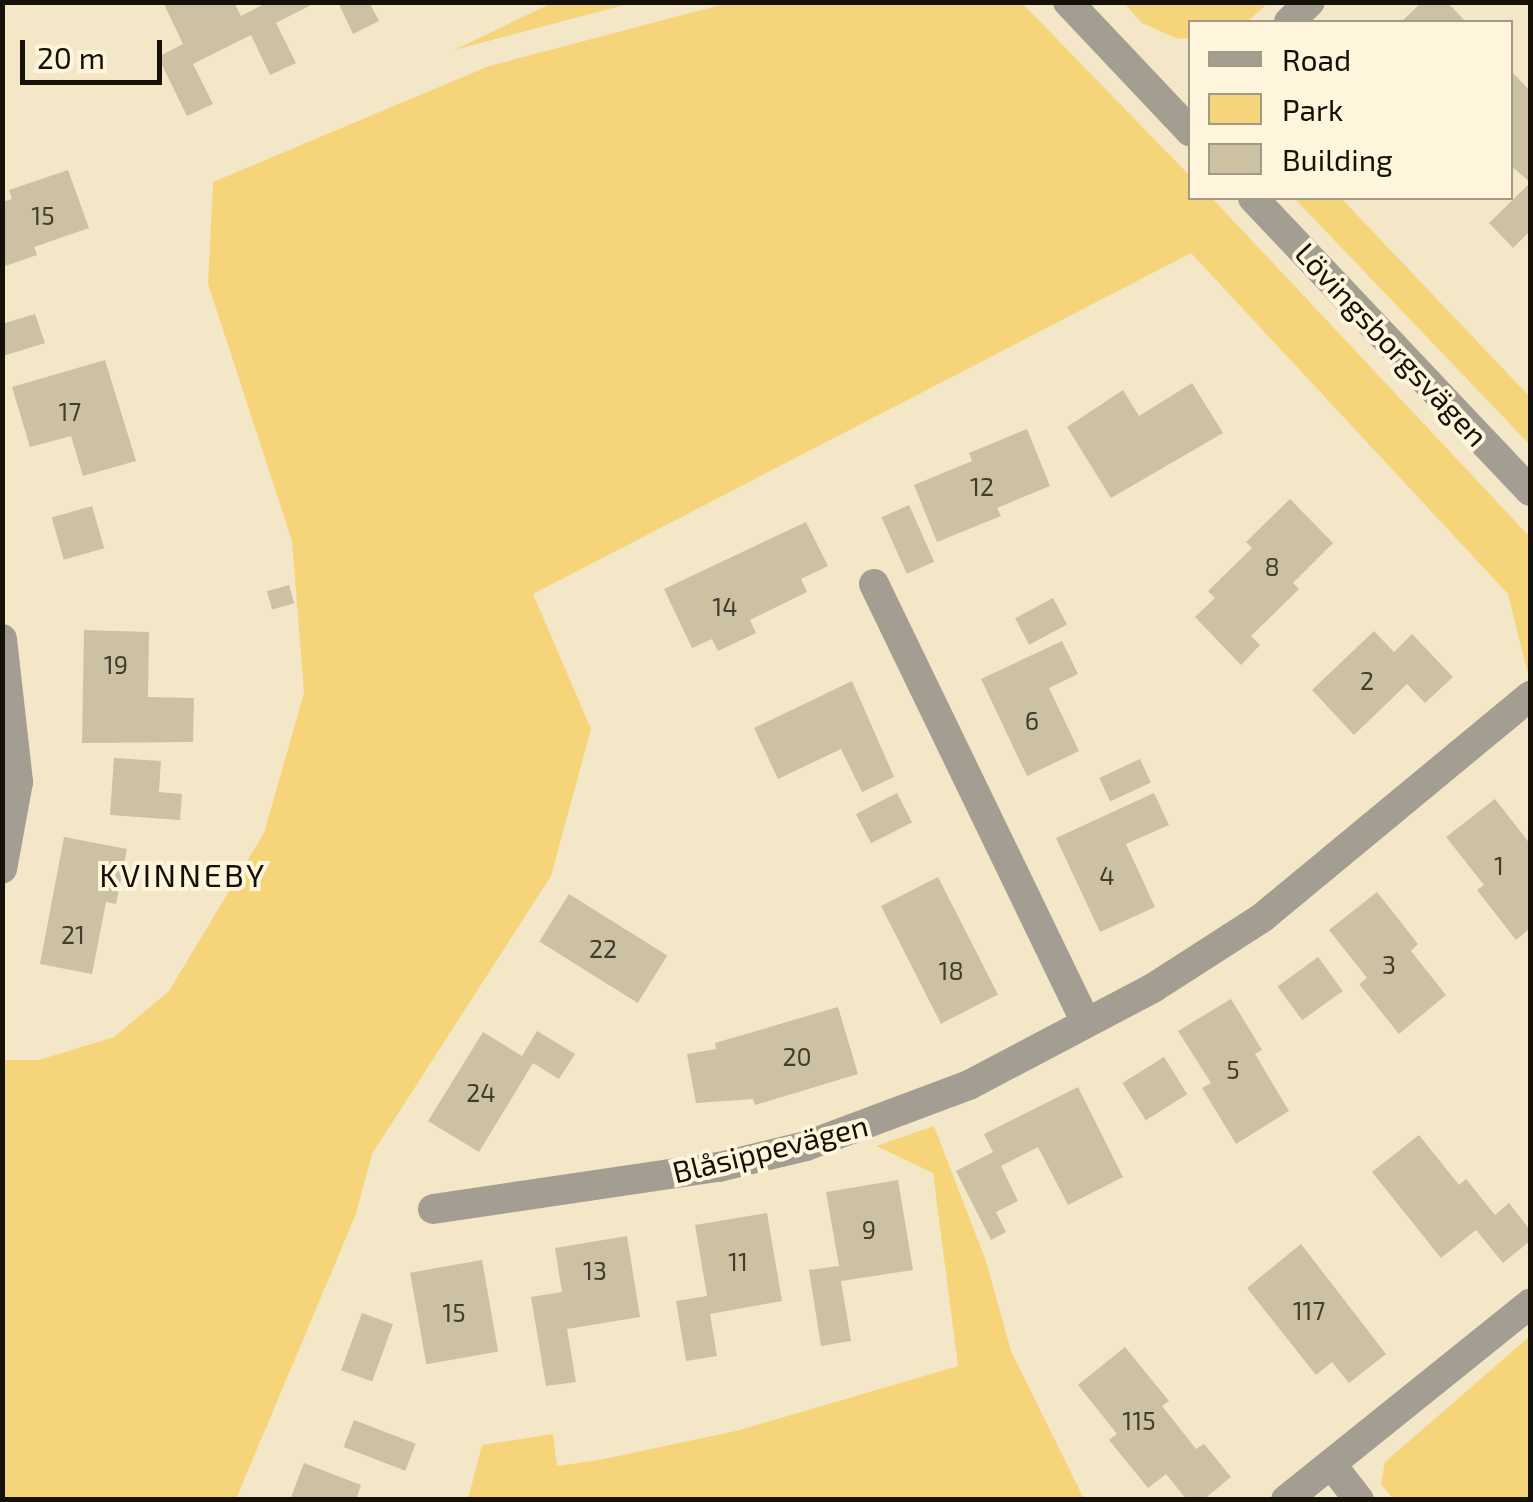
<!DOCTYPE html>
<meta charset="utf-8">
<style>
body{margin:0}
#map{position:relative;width:1533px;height:1502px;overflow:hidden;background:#f3e7c8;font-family:"Exo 2",sans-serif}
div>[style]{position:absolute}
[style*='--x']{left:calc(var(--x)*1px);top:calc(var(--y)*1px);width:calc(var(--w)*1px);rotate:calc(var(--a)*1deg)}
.green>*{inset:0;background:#f6d57a}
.building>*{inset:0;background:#ccc1a3;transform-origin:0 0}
.minor>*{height:30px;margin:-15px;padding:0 15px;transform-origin:15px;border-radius:15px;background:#a39e91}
span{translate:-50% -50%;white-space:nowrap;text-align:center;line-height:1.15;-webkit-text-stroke:8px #fef5dc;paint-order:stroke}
.number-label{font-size:25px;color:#433d2d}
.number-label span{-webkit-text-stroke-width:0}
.street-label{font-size:30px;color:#151106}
.neighbourhood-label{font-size:32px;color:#151106;letter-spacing:2.5px}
.frame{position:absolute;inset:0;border:5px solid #151106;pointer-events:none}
.legend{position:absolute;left:1188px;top:20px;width:325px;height:180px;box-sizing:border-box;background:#fef5dc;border:2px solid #a19a86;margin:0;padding:12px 18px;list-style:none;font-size:30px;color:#151106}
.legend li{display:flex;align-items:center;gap:20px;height:50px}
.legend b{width:50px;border:2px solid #a19a86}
.scale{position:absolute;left:20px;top:40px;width:142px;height:45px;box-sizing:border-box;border:5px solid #151106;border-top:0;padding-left:12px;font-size:30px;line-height:35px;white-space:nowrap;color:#151106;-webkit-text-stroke:8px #fef5dc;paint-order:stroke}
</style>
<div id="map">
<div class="green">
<div style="clip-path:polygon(552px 2px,632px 3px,454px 50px,552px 3px)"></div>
<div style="clip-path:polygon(728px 3px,1022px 3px,1190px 176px,1190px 198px,1212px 198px,1530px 537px,1530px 668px,1527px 671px,1508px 594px,1191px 253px,533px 594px,591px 729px,551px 876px,372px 1154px,356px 1214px,236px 1499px,3px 1499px,3px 1060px,39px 1060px,114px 1037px,169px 991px,264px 833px,304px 693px,292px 541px,208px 284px,213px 182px,489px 66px)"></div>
<div style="clip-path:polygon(1124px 3px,1268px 3px,1247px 22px,1190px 22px,1190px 38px,1178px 39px,1142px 23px)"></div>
<div style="clip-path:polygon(1294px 198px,1341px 198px,1530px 397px,1530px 445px)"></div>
<div style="clip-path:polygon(934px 1126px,986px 1261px,1011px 1351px,1084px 1499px,468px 1499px,482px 1445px,553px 1434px,557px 1466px,599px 1460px,736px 1431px,958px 1366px,933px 1173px,876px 1146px)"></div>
<div style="clip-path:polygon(1530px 1336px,1530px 1499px,1393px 1499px,1381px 1484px,1385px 1462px)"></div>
</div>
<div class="building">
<div style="clip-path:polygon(163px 2px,234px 2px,241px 16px,268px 2px,317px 2px,276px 23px,296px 63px,270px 75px,251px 35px,193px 64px,213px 104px,187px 116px,158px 57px,183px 44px)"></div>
<div style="clip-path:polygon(338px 2px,369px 2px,379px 21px,353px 34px)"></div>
<div style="clip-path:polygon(1422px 2px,1447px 2px,1466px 22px,1401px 22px)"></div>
<div style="clip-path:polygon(1510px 70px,1530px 91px,1530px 182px,1510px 165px)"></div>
<div style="clip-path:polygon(68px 170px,89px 228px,34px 247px,37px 255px,2px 267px,2px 202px,12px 199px,9px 190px)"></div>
<div style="clip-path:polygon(1530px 183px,1530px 231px,1513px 248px,1489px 223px)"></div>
<div style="clip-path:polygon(35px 314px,45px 343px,3px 356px,2px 324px)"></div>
<div style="clip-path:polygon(105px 360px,136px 461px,83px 476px,71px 436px,30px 447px,12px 387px)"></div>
<div style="clip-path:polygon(1192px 383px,1223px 433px,1111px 498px,1067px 427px,1123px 390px,1139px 416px)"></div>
<div style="clip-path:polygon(1027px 429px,1050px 486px,997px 508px,1001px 516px,937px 542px,914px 485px,972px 461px,969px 453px)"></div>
<div style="clip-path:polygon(1290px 499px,1333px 543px,1293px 583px,1299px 589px,1251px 636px,1260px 645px,1241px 665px,1195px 617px,1215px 598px,1208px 591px,1252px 548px,1246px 542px)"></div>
<div style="left:909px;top:505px;width:62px;height:30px;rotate:66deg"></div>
<div style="left:92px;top:506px;width:44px;height:42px;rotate:74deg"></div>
<div style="clip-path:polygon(806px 522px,828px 566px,801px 579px,807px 592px,750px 620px,756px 633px,718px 651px,712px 639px,692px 648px,664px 589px)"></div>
<div style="left:289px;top:585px;width:19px;height:23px;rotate:74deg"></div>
<div style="left:1053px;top:598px;width:30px;height:43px;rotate:62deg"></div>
<div style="clip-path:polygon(84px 630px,149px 632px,148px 697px,194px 698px,193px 742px,82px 743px)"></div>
<div style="clip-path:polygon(1374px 631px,1394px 652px,1412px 634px,1453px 677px,1425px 703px,1407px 684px,1354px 735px,1312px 690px)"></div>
<div style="clip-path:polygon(1062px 641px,1078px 674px,1049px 688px,1079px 751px,1027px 776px,981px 679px)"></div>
<div style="clip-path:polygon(852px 681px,894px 777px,862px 792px,841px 749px,778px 779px,754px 728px)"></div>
<div style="clip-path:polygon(114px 758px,161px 761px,159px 792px,182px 794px,180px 820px,110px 815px)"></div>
<div style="left:1140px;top:759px;width:26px;height:45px;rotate:65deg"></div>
<div style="left:897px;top:793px;width:33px;height:46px;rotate:63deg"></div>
<div style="clip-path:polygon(1154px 793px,1169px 825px,1126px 844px,1155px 907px,1100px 932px,1056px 838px)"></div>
<div style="clip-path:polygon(1495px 799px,1530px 844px,1530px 928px,1516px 940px,1477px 890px,1484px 885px,1446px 837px)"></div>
<div style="clip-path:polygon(64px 837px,127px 849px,116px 904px,106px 902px,92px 974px,40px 964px)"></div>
<div style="left:938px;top:877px;width:132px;height:64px;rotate:63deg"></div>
<div style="clip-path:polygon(1377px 892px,1418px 944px,1411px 951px,1446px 995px,1399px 1034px,1359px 984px,1367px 978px,1329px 930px)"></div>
<div style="left:569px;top:894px;width:116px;height:56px;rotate:32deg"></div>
<div style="left:1318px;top:957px;width:42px;height:50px;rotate:54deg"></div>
<div style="clip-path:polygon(1231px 999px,1262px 1050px,1255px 1054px,1289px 1111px,1236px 1144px,1202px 1088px,1211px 1083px,1178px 1031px)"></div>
<div style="clip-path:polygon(838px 1007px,858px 1074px,755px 1105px,753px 1099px,696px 1103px,687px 1054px,716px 1049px,715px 1043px)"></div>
<div style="clip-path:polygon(537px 1031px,575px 1054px,559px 1079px,533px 1063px,479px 1152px,428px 1121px,483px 1032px,522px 1056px)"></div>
<div style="left:1164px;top:1057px;width:44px;height:49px;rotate:58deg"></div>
<div style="clip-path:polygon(1078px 1087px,1123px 1177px,1068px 1205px,1038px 1147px,1001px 1166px,1018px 1201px,996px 1212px,1006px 1232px,991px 1240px,956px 1171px,993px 1152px,984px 1134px)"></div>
<div style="clip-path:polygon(1419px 1135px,1459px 1185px,1466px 1179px,1495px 1215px,1509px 1203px,1530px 1230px,1530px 1241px,1503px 1263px,1476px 1230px,1441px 1258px,1372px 1172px)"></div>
<div style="clip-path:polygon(898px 1180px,913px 1270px,841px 1281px,851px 1341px,821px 1346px,809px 1270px,839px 1266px,826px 1192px)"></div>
<div style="clip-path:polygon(767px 1213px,782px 1301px,710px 1314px,717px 1356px,686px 1361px,676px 1301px,707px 1296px,695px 1225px)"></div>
<div style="clip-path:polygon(627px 1236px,640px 1317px,567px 1329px,576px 1382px,546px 1386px,531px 1297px,562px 1292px,555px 1248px)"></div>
<div style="clip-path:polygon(1301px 1244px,1386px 1354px,1349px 1383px,1332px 1362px,1316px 1375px,1247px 1288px)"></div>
<div style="left:482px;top:1260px;width:93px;height:73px;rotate:80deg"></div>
<div style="left:362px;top:1313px;width:33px;height:61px;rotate:20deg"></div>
<div style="clip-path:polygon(1125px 1347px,1169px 1401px,1162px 1406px,1196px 1449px,1204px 1444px,1231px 1477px,1203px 1500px,1187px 1500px,1166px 1474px,1148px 1488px,1109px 1440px,1117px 1434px,1078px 1385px)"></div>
<div style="left:354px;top:1420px;width:66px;height:29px;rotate:21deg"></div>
<div style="clip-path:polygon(304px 1463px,361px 1485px,356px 1500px,290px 1500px)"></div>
</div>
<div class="minor">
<div style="--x:1068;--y:2;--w:178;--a:46.6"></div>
<div style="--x:1289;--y:22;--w:29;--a:-44"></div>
<div style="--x:1253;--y:198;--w:403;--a:46.6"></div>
<div style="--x:874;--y:584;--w:487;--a:64.2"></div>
<div style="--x:2;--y:639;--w:144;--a:83.6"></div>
<div style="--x:18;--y:782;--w:88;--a:100.4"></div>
<div style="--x:433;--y:1209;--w:289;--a:-8.4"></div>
<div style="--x:719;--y:1167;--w:89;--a:-13.6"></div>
<div style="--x:806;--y:1146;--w:174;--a:-20.5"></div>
<div style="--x:969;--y:1085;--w:208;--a:-27.8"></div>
<div style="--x:1153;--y:988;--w:131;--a:-32.8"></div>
<div style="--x:1263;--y:917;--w:347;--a:-39.6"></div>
<div style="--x:1331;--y:1464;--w:46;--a:52.1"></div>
<div style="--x:1286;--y:1500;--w:313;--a:-38.8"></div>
</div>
<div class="number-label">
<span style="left:43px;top:215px">15</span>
<span style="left:70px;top:411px">17</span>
<span style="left:982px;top:486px">12</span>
<span style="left:1272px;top:566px">8</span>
<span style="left:725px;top:606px">14</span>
<span style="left:116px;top:664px">19</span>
<span style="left:1367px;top:680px">2</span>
<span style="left:1032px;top:720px">6</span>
<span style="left:1499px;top:865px">1</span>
<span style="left:1107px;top:875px">4</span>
<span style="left:73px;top:934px">21</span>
<span style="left:603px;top:948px">22</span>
<span style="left:1389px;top:964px">3</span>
<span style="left:951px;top:970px">18</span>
<span style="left:797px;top:1056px">20</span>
<span style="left:1233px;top:1069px">5</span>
<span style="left:481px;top:1092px">24</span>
<span style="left:869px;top:1229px">9</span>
<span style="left:738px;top:1261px">11</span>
<span style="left:595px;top:1270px">13</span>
<span style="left:1309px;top:1310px">117</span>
<span style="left:454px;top:1312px">15</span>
<span style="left:1139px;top:1420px">115</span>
</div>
<div class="street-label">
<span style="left:1392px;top:344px;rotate:47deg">Lövingsborgsvägen</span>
<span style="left:770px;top:1148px;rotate:-14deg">Blåsippevägen</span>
</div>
<div class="neighbourhood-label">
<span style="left:183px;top:874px">KVINNEBY</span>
</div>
<div class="frame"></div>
<ul class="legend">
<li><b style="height:12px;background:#a39e91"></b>Road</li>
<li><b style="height:28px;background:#f6d57a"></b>Park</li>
<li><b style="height:28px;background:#ccc1a3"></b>Building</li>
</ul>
<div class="scale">20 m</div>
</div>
